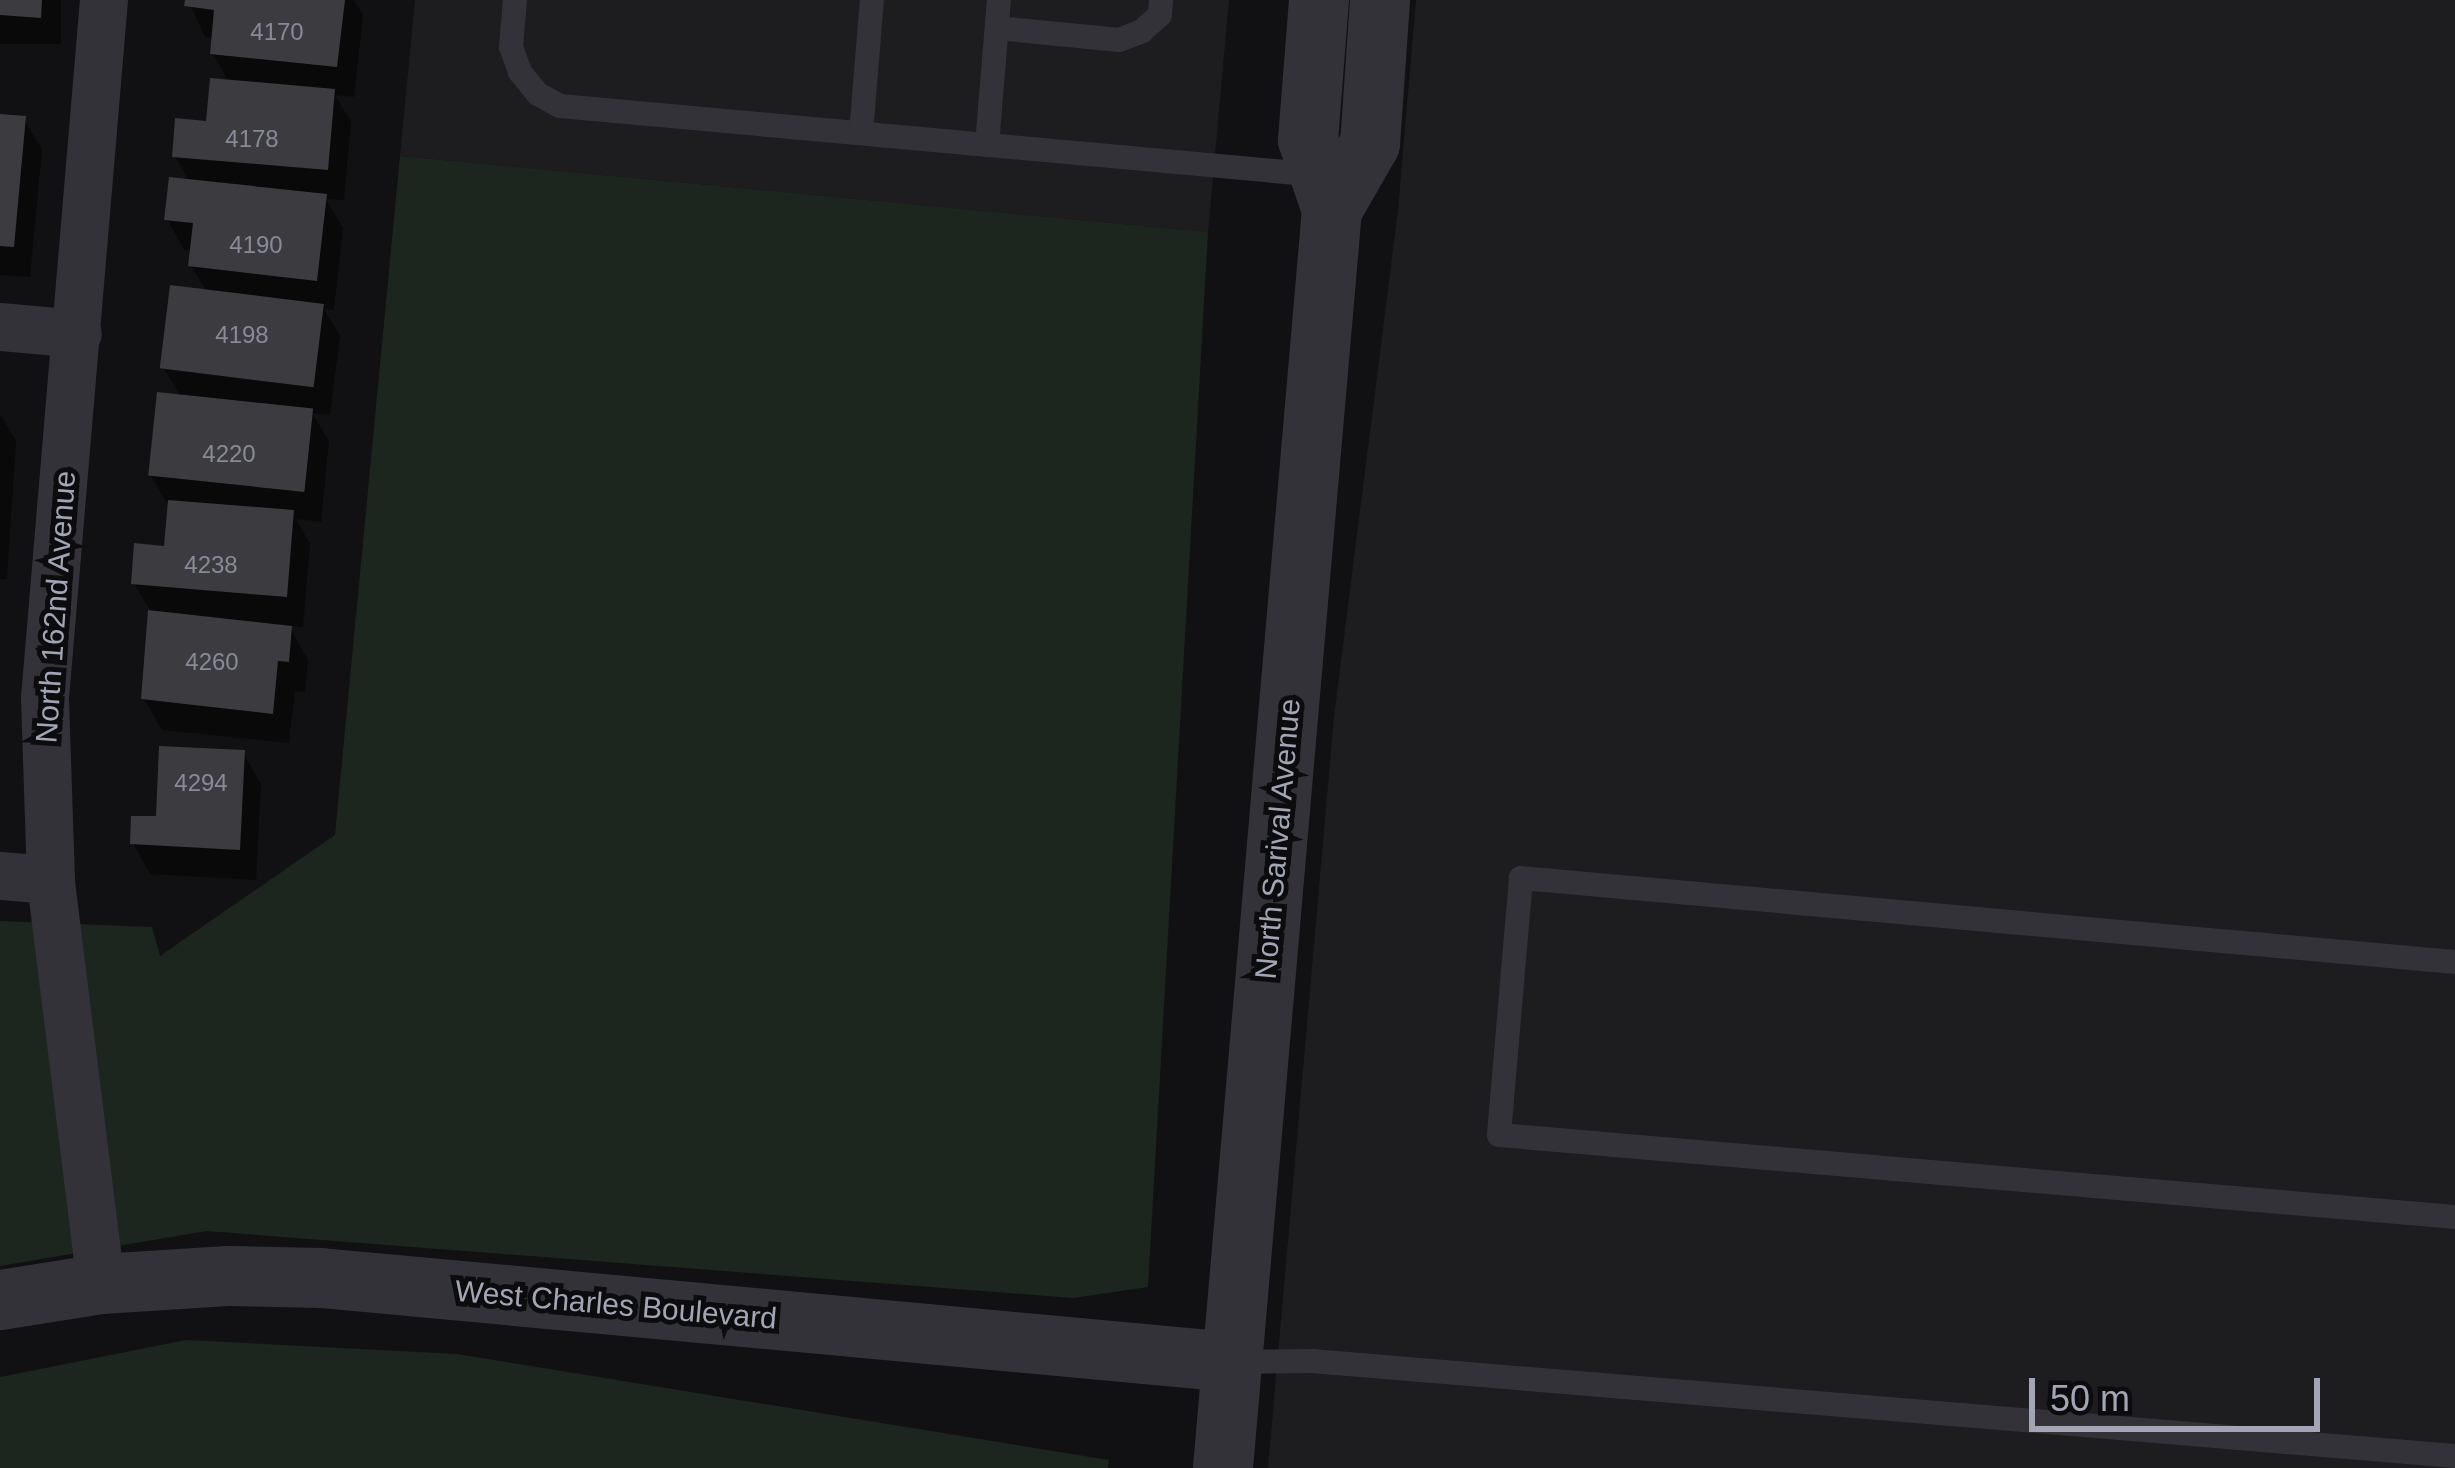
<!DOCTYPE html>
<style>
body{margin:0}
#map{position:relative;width:2455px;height:1468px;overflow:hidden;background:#111113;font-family:Arial,sans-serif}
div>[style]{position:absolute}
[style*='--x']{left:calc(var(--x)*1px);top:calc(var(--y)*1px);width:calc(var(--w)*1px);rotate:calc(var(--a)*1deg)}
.built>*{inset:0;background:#1d1d20}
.green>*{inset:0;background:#1d251f}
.shadow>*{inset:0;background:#0007;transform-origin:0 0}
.building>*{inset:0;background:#3b3b40;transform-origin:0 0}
.service>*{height:24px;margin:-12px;padding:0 12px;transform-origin:12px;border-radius:12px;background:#323238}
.minor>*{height:48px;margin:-24px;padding:0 24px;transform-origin:24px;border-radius:24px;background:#323238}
.tertiary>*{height:60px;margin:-30px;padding:0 30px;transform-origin:30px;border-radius:30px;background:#323238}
span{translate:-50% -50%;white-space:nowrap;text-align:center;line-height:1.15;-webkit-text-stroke:10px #0c0c0e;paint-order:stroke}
.number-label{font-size:24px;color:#888a97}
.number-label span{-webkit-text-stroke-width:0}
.street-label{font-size:30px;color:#a2a5b4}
.scale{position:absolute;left:2029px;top:1378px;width:291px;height:54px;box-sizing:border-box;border:6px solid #a2a5b4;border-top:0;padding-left:15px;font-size:36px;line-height:42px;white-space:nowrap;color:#a2a5b4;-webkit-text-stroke:9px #0c0c0e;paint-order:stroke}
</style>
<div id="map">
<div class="built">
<div style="clip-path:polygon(415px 0,1229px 0,1208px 232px,400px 156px)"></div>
<div style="clip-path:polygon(1416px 0,2455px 0,2455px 1468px,1268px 1468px,1334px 717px,1398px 210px)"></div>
</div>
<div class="green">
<div style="clip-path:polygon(400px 156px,1208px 232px,1148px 1287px,1073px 1298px,206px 1231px,0 1266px,0 921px,152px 927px,160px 956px,335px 835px)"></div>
<div style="clip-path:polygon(186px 1340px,457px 1354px,1109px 1460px,1108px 1468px,0 1468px,0 1377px)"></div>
</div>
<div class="shadow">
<div style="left:0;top:0;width:61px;height:44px"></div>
<div style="clip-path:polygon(188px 0,354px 0,363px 15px,354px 97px,335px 95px,351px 122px,344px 200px,326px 199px,343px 228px,334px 310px,324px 309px,340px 336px,330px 415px,312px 413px,329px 441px,321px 522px,296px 519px,310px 544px,303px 627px,289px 626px,308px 660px,305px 692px,295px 691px,289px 743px,162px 730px,144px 699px,151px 612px,134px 583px,167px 549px,169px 507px,151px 476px,181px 397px,163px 367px,207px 292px,191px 266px,193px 251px,184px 250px,167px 219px,190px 182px,175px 156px,209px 124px,229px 82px,213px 54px,214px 38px,205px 37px)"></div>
<div style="clip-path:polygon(0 117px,24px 119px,42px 150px,30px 277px,0 275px)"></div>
<div style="clip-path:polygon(0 414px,16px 441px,7px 579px,0 579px)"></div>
<div style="clip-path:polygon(243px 753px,261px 784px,256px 880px,150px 874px,133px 843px)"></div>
</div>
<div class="building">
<div style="clip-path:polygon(0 0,42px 0,41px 18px,0 15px)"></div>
<div style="clip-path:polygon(185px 0,345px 0,337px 67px,210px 54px,214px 10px,184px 6px)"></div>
<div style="clip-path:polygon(210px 78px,335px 89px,328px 170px,172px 157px,175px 118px,206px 121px)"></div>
<div style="clip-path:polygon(0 114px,26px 116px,14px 247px,0 246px)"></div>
<div style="clip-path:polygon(169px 177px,327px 194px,317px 281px,188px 266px,193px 223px,164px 220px)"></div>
<div style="left:170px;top:285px;width:155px;height:84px;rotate:7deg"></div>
<div style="left:157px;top:392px;width:157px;height:84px;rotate:6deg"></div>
<div style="clip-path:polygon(168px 500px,294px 510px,287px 597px,131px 584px,134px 543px,164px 546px)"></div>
<div style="clip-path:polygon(148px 610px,292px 626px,289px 662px,278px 661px,273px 714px,141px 699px)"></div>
<div style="clip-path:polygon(159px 746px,245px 750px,240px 850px,130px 844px,131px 816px,156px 816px)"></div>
</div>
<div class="service">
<div style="--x:515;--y:0;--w:47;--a:94.9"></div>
<div style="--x:511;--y:47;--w:27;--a:70"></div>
<div style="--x:520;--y:72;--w:28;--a:51"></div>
<div style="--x:538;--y:94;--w:25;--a:29"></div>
<div style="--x:560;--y:106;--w:761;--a:5.2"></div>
<div style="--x:997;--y:28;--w:123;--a:5.6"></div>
<div style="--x:1119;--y:40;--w:25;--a:-21"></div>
<div style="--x:1142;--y:31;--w:24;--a:-42"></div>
<div style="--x:1160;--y:15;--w:15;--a:-86"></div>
<div style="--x:861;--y:133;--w:133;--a:-85.3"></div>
<div style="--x:987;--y:145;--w:145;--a:-85.3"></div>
<div style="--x:2455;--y:962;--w:938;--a:-174.86"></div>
<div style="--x:1521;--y:878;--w:258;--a:94.9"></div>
<div style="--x:1499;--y:1135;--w:960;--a:4.9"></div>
<div style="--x:1235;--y:1362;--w:77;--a:-0.7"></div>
<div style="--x:1312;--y:1361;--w:1147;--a:4.75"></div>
</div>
<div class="minor">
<div style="--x:0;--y:327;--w:78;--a:5.1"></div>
<div style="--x:0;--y:876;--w:51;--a:4.5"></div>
<div style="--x:101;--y:1284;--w:407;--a:-97.1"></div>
<div style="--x:51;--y:880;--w:182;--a:-91.9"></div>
<div style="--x:45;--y:698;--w:700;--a:-85.17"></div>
</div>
<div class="tertiary">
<div style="--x:1332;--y:210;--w:76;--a:-60.1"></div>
<div style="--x:1370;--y:144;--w:144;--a:-86"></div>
<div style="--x:0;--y:1300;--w:102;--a:-9"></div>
<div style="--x:101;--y:1284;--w:127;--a:-3.6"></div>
<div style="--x:228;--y:1276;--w:93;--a:1.2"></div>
<div style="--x:321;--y:1278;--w:915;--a:5.27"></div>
<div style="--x:1223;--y:1468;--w:1263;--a:-85.05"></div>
<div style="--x:1332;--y:210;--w:74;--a:-108.9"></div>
<div style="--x:1308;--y:140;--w:140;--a:-85.5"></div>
</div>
<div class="number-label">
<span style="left:277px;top:32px">4170</span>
<span style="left:252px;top:139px">4178</span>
<span style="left:256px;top:245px">4190</span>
<span style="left:242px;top:335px">4198</span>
<span style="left:229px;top:454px">4220</span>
<span style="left:211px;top:565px">4238</span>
<span style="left:212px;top:662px">4260</span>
<span style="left:201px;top:783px">4294</span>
</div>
<div class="street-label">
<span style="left:56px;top:607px;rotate:-86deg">North 162nd Avenue</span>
<span style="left:1278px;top:839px;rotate:-85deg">North Sarival Avenue</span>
<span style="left:616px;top:1305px;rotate:5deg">West Charles Boulevard</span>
</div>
<div class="scale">50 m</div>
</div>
